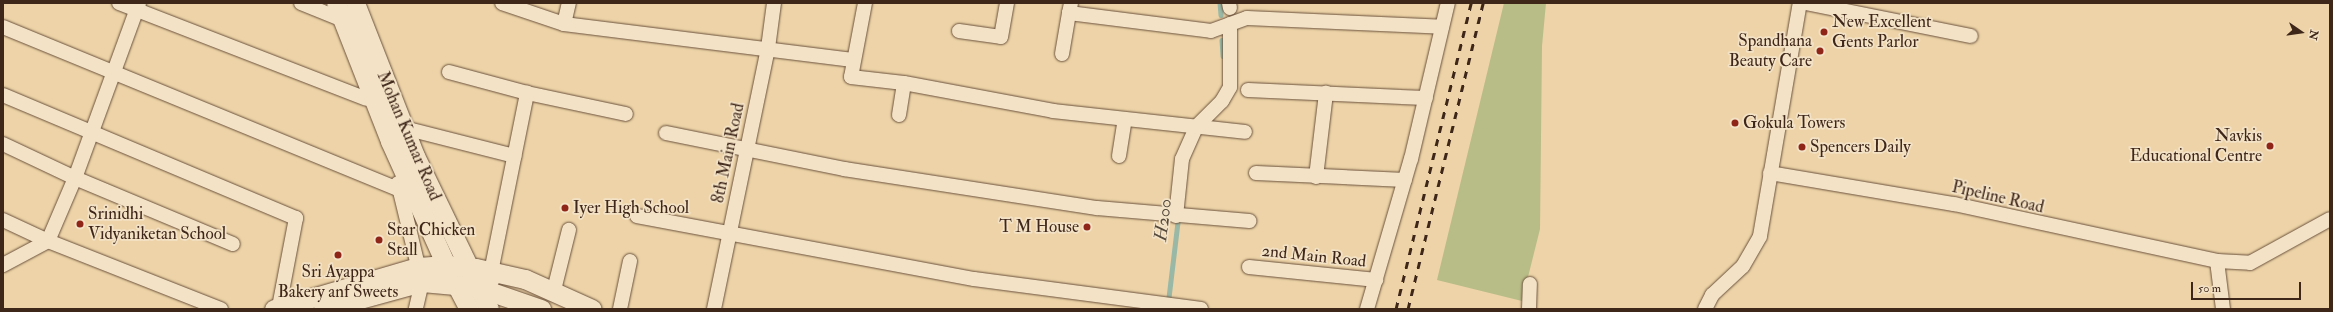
<!DOCTYPE html>
<style>
body{margin:0}
#map{position:relative;width:2333px;height:312px;overflow:hidden;background:#edd3a7;font-family:"IM FELL Double Pica",serif}
div>[style]{position:absolute}
[style*='--x']{left:calc(var(--x)*1px);top:calc(var(--y)*1px);width:calc(var(--w)*1px);rotate:calc(var(--a)*1deg)}
.green>*{inset:0;background:#b8bc87}
.stream>*{height:4.5px;margin:-2.25px;padding:0 2.25px;transform-origin:2.25px;border-radius:2.25px;background:#99b8a5}
.roads{filter:drop-shadow(0 0 1px #6a513c) drop-shadow(0 0 1px #6a513c)}
.street>*{height:14px;margin:-7px;padding:0 7px;transform-origin:7px;border-radius:7px;background:#f3e2c6}
.secondary>*{height:19px;margin:-9.5px;padding:0 9.5px;transform-origin:9.5px;border-radius:9.5px;background:#f3e2c6}
.rail>*{height:3px;margin-top:-1.5px;transform-origin:0;background:repeating-linear-gradient(90deg,#3e2619 0 7px,transparent 0 14px)}
.dots>*{width:11px;height:11px;translate:-50% -50%;box-sizing:border-box;border:2px solid #f3e2c6;border-radius:50%}
span{translate:-50% -50%;white-space:nowrap;text-align:center;line-height:1.15;-webkit-text-stroke:3.5px #f3e2c6;paint-order:stroke}
.poi-label{font-size:17px;color:#3e2619}
.left{translate:0 -50%;text-align:left}
.right{translate:-100% -50%;text-align:right}
.street-label{font-size:17px;color:#3e2619}
.water-label{font-size:18px;color:#554a3c;font-style:italic}
.frame{position:absolute;inset:0;border:4px solid #3e2619;pointer-events:none}
.north{position:absolute;left:2281px;top:12px;width:40px;height:40px;-webkit-text-stroke:3px #f3e2c6;paint-order:stroke;rotate:103deg;font-size:11px;font-weight:700;line-height:16px;text-align:center;color:#3e2619}
.north::after{content:'';display:block;margin:auto;width:14px;height:18px;background:#3e2619;clip-path:polygon(50% 0,100% 100%,50% 72%,0 100%)}
.scale{position:absolute;left:2191px;top:282px;width:110px;height:18px;box-sizing:border-box;border:2px solid #3e2619;border-top:0;padding-left:5px;font-size:12px;line-height:14px;white-space:nowrap;color:#3e2619;-webkit-text-stroke:3px #f3e2c6;paint-order:stroke}
</style>
<div id="map">
<div class="green">
<div style="clip-path:polygon(1504px 3px,1546px 3px,1542px 46px,1540px 229px,1522px 301px,1437px 280px)"></div>
</div>
<div class="stream">
<div style="--x:1220;--y:3;--w:12;--a:85"></div>
<div style="--x:1222;--y:40;--w:16;--a:86"></div>
<div style="--x:1168;--y:302;--w:85;--a:-83.2"></div>
</div>
<div class="roads">
<div class="street">
<div style="--x:119;--y:3;--w:265;--a:21.2"></div>
<div style="--x:301;--y:3;--w:38;--a:22"></div>
<div style="--x:502;--y:3;--w:65;--a:18.7"></div>
<div style="--x:564;--y:24;--w:291;--a:7.1"></div>
<div style="--x:865;--y:3;--w:75;--a:100.7"></div>
<div style="--x:851;--y:77;--w:53;--a:6.5"></div>
<div style="--x:904;--y:83;--w:152;--a:10.6"></div>
<div style="--x:1053;--y:111;--w:193;--a:6.2"></div>
<div style="--x:1071;--y:3;--w:10;--a:101"></div>
<div style="--x:1069;--y:13;--w:143;--a:7.2"></div>
<div style="--x:1211;--y:31;--w:38;--a:-20"></div>
<div style="--x:1247;--y:18;--w:195;--a:2.6"></div>
<div style="--x:1229;--y:3;--w:5;--a:79"></div>
<div style="--x:1806;--y:3;--w:168;--a:11.3"></div>
<div style="--x:564;--y:24;--w:22;--a:-77"></div>
<div style="--x:3;--y:27;--w:430;--a:22.3"></div>
<div style="--x:959;--y:31;--w:42;--a:8.1"></div>
<div style="--x:1001;--y:37;--w:35;--a:-80"></div>
<div style="--x:1062;--y:54;--w:42;--a:-80.3"></div>
<div style="--x:449;--y:72;--w:81;--a:15.1"></div>
<div style="--x:527;--y:93;--w:101;--a:12"></div>
<div style="--x:1248;--y:90;--w:178;--a:2.6"></div>
<div style="--x:3;--y:95;--w:318;--a:22.8"></div>
<div style="--x:296;--y:218;--w:91;--a:100.8"></div>
<div style="--x:899;--y:115;--w:32;--a:-81"></div>
<div style="--x:404;--y:128;--w:114;--a:14.2"></div>
<div style="--x:666;--y:133;--w:182;--a:11.4"></div>
<div style="--x:844;--y:169;--w:256;--a:8.8"></div>
<div style="--x:1097;--y:208;--w:153;--a:4.9"></div>
<div style="--x:3;--y:144;--w:80;--a:25.3"></div>
<div style="--x:75;--y:178;--w:171;--a:22.7"></div>
<div style="--x:1119;--y:156;--w:37;--a:-81"></div>
<div style="--x:1256;--y:173;--w:149;--a:2.7"></div>
<div style="--x:1770;--y:173;--w:187;--a:9.6"></div>
<div style="--x:1954;--y:204;--w:269;--a:12.2"></div>
<div style="--x:1316;--y:177;--w:85;--a:-83.2"></div>
<div style="--x:398;--y:183;--w:102;--a:76.4"></div>
<div style="--x:422;--y:282;--w:28;--a:103"></div>
<div style="--x:637;--y:216;--w:343;--a:10.6"></div>
<div style="--x:974;--y:279;--w:229;--a:7.5"></div>
<div style="--x:1176;--y:216;--w:57;--a:-84"></div>
<div style="--x:1182;--y:159;--w:35;--a:-66"></div>
<div style="--x:1196;--y:127;--w:37;--a:-45"></div>
<div style="--x:1222;--y:101;--w:16;--a:-60"></div>
<div style="--x:1230;--y:87;--w:63;--a:-90"></div>
<div style="--x:3;--y:220;--w:50;--a:25"></div>
<div style="--x:48;--y:241;--w:186;--a:21.5"></div>
<div style="--x:3;--y:265;--w:51;--a:-28.1"></div>
<div style="--x:48;--y:241;--w:69;--a:-66.8"></div>
<div style="--x:75;--y:178;--w:186;--a:-69.9"></div>
<div style="--x:1249;--y:267;--w:128;--a:5.8"></div>
<div style="--x:492;--y:281;--w:9;--a:-96"></div>
<div style="--x:491;--y:272;--w:183;--a:-78.6"></div>
<div style="--x:554;--y:290;--w:62;--a:-76"></div>
<div style="--x:620;--y:309;--w:49;--a:-78.2"></div>
<div style="--x:714;--y:309;--w:267;--a:-78.3"></div>
<div style="--x:768;--y:48;--w:45;--a:-82.4"></div>
<div style="--x:1367;--y:309;--w:156;--a:-73.7"></div>
<div style="--x:1411;--y:159;--w:160;--a:-76.7"></div>
<div style="--x:1529;--y:309;--w:25;--a:-88"></div>
<div style="--x:1705;--y:309;--w:16;--a:-63"></div>
<div style="--x:1712;--y:295;--w:42;--a:-43.1"></div>
<div style="--x:1743;--y:266;--w:34;--a:-60"></div>
<div style="--x:1760;--y:236;--w:236;--a:-80.3"></div>
<div style="--x:2223;--y:309;--w:48;--a:-97.1"></div>
<div style="--x:2217;--y:261;--w:33;--a:3"></div>
<div style="--x:2250;--y:263;--w:91;--a:-28.8"></div>
</div>
<div class="secondary">
<div style="--x:336;--y:3;--w:148;--a:68.6"></div>
<div style="--x:390;--y:141;--w:136;--a:65.7"></div>
<div style="--x:446;--y:265;--w:50;--a:62.4"></div>
<div style="--x:355;--y:3;--w:164;--a:68.6"></div>
<div style="--x:415;--y:156;--w:170;--a:64.2"></div>
<div style="--x:274;--y:309;--w:150;--a:-16.3"></div>
<div style="--x:418;--y:267;--w:28;--a:-4"></div>
<div style="--x:446;--y:265;--w:30;--a:6"></div>
<div style="--x:476;--y:268;--w:50;--a:12.7"></div>
<div style="--x:525;--y:279;--w:73;--a:24.1"></div>
<div style="--x:323;--y:309;--w:103;--a:-15.3"></div>
<div style="--x:422;--y:282;--w:55;--a:5.2"></div>
<div style="--x:477;--y:287;--w:68;--a:19"></div>
</div>
</div>
<div class="rail">
<div style="--x:1396;--y:309;--w:315;--a:-76.2"></div>
<div style="--x:1408;--y:309;--w:315;--a:-76.2"></div>
</div>
<div class="dots">
<div style="left:1824px;top:32px;background:#8f2418"></div>
<div style="left:1820px;top:51px;background:#8f2418"></div>
<div style="left:1735px;top:123px;background:#8f2418"></div>
<div style="left:2270px;top:146px;background:#8f2418"></div>
<div style="left:1802px;top:147px;background:#8f2418"></div>
<div style="left:565px;top:208px;background:#8f2418"></div>
<div style="left:80px;top:224px;background:#8f2418"></div>
<div style="left:1087px;top:227px;background:#8f2418"></div>
<div style="left:379px;top:240px;background:#8f2418"></div>
<div style="left:338px;top:255px;background:#8f2418"></div>
</div>
<div class="poi-label">
<span class="left" style="left:1832px;top:32px">New Excellent<br>Gents Parlor</span>
<span class="right" style="left:1812px;top:51px">Spandhana<br>Beauty Care</span>
<span class="left" style="left:1743px;top:123px">Gokula Towers</span>
<span class="right" style="left:2262px;top:146px">Navkis<br>Educational Centre</span>
<span class="left" style="left:1810px;top:147px">Spencers Daily</span>
<span class="left" style="left:573px;top:208px">Iyer High School</span>
<span class="left" style="left:88px;top:224px">Srinidhi<br>Vidyaniketan School</span>
<span class="right" style="left:1079px;top:227px">T M House</span>
<span class="left" style="left:387px;top:240px">Star Chicken<br>Stall</span>
<span style="left:338px;top:282px">Sri Ayappa<br>Bakery anf Sweets</span>
</div>
<div class="street-label">
<span style="left:409px;top:136px;rotate:67deg">Mohan Kumar Road</span>
<span style="left:728px;top:153px;rotate:-78deg">8th Main Road</span>
<span style="left:1998px;top:197px;rotate:13deg">Pipeline Road</span>
<span style="left:1314px;top:256px;rotate:6deg">2nd Main Road</span>
</div>
<div class="water-label">
<span style="left:1164px;top:220px;rotate:-83deg">H200</span>
</div>
<div class="frame"></div>
<div class="north">N</div>
<div class="scale">50 m</div>
</div>
